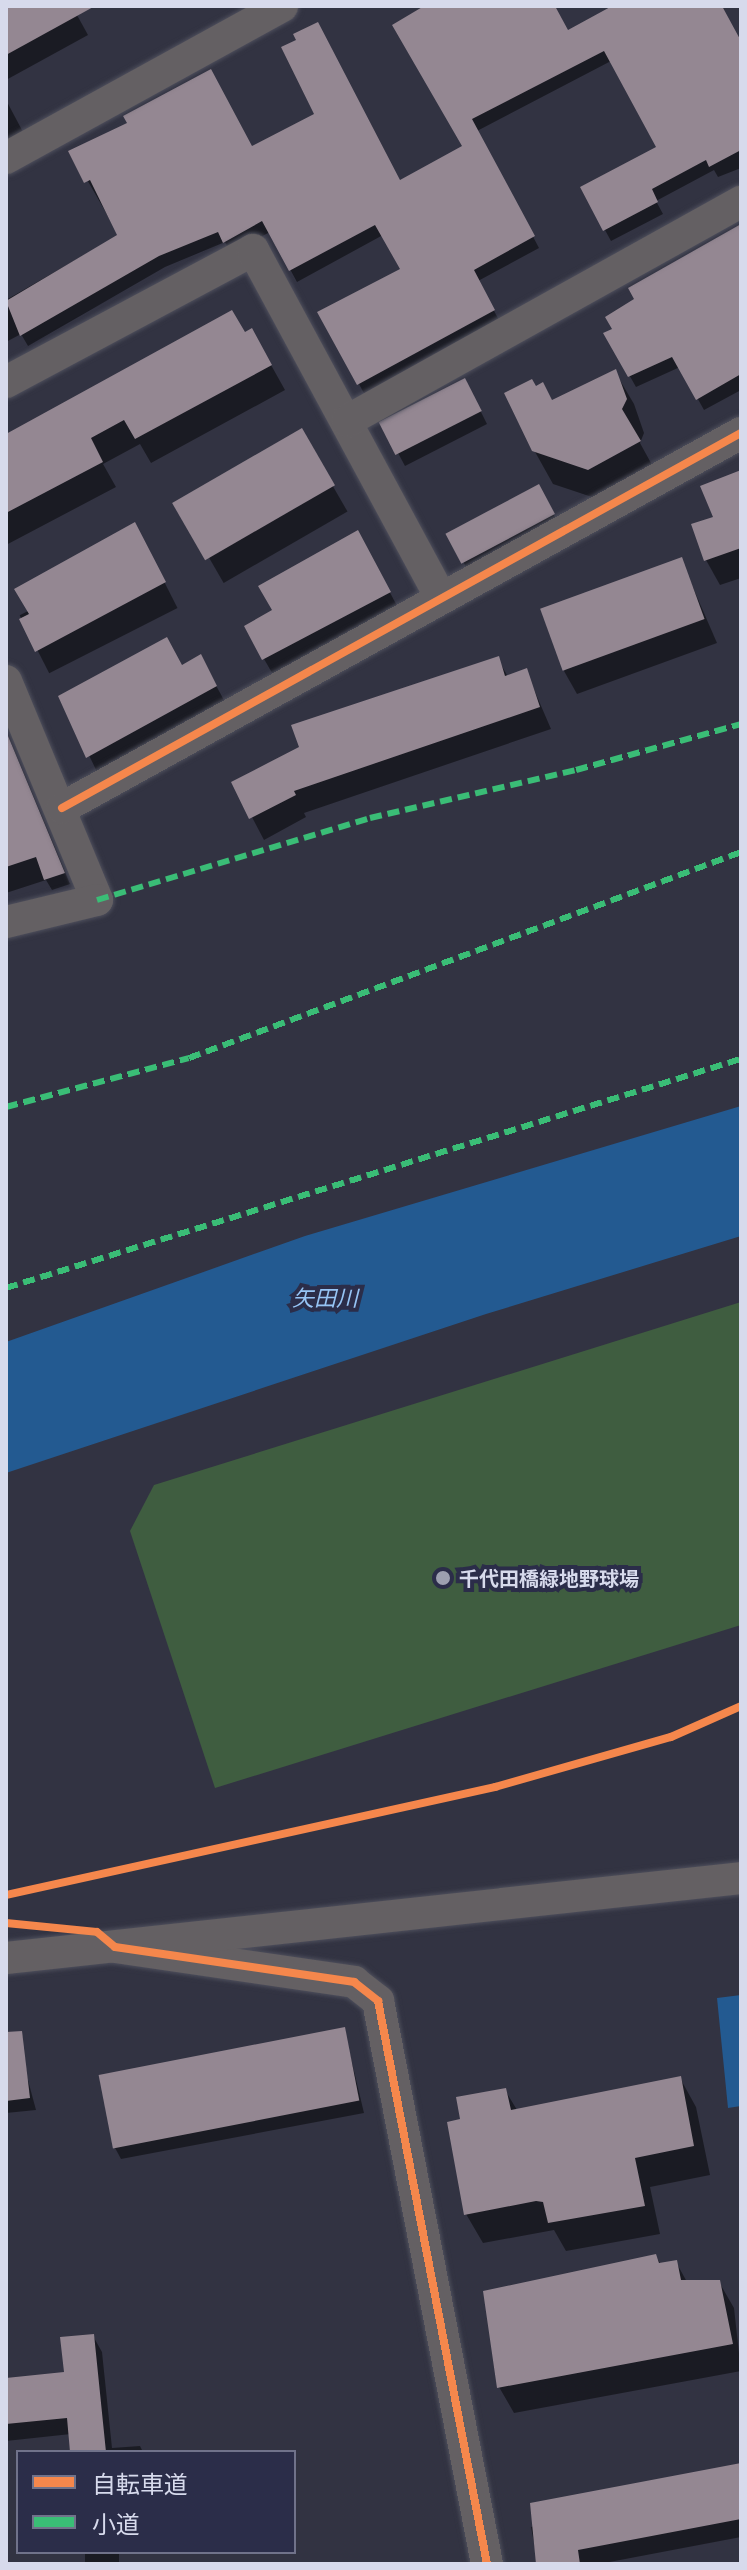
<!DOCTYPE html>
<meta charset="utf-8">
<style>
body{margin:0}
#map{position:relative;width:747px;height:2570px;overflow:hidden;background:#323342;font-family:Ubuntu,"Noto Sans JP",sans-serif}
div>[style]{position:absolute}
[style*='--x']{left:calc(var(--x)*1px);top:calc(var(--y)*1px);width:calc(var(--w)*1px);rotate:calc(var(--a)*1deg)}
.green>*{inset:0;background:#3f5d40}
.water>*{inset:0;background:#235a91}
.shadow>*{inset:0;background:#0007;transform-origin:0 0}
.building>*{inset:0;background:#948792;transform-origin:0 0}
.roads{filter:drop-shadow(0 0 2px #4e4f5c) drop-shadow(0 0 2px #4e4f5c)}
.minor>*{height:32px;margin:-16px;padding:0 16px;transform-origin:16px;border-radius:16px;background:#646063}
.quiet>*{height:6px;margin-top:-3px;transform-origin:0;background:repeating-linear-gradient(90deg,#3abd76 0 12px,transparent 0 18px)}
.cycleway>*{height:8px;margin:-4px;padding:0 4px;transform-origin:4px;border-radius:4px;background:#f5874c}
.dots>*{width:22px;height:22px;translate:-50% -50%;box-sizing:border-box;border:4px solid #2b2d49;border-radius:50%}
span{translate:-50% -50%;white-space:nowrap;text-align:center;line-height:1.15;-webkit-text-stroke:8px #2b2d49;paint-order:stroke}
.poi-label{font-size:20px;color:#d7daec;font-weight:700}
.left{translate:0 -50%;text-align:left}
.water-label{font-size:22px;color:#96c4f5;font-style:italic}
.frame{position:absolute;inset:0;border:8px solid #d7daec;pointer-events:none}
.legend{position:absolute;left:16px;top:2450px;width:280px;height:104px;box-sizing:border-box;background:#2b2d49;border:2px solid #70728a;margin:0;padding:10px 14px;list-style:none;font-size:24px;color:#d7daec}
.legend li{display:flex;align-items:center;gap:16px;height:40px}
.legend b{width:40px;border:2px solid #70728a}
</style>
<div id="map">
<div class="green">
<div style="clip-path:polygon(741px 1302px,741px 1625px,215px 1788px,130px 1531px,154px 1485px)"></div>
</div>
<div class="water">
<div style="clip-path:polygon(741px 1106px,741px 1236px,486px 1314px,6px 1473px,6px 1342px,305px 1236px)"></div>
<div style="clip-path:polygon(741px 1995px,741px 2106px,728px 2108px,717px 1998px)"></div>
</div>
<div class="shadow">
<div style="clip-path:polygon(6px 6px,72px 6px,88px 35px,6px 80px)"></div>
<div style="clip-path:polygon(430px 6px,553px 6px,568px 33px,617px 6px,720px 6px,741px 44px,741px 168px,718px 177px,714px 170px,656px 201px,663px 214px,611px 241px,582px 188px,659px 148px,611px 61px,477px 131px,539px 248px,478px 281px,500px 322px,365px 395px,320px 313px,402px 270px,383px 235px,297px 282px,270px 232px,231px 253px,225px 242px,165px 267px,28px 346px,21px 334px,6px 342px,6px 300px,119px 235px,71px 152px,252px 149px,400px 182px,464px 147px)"></div>
<div style="clip-path:polygon(6px 100px,23px 132px,6px 142px)"></div>
<div style="clip-path:polygon(741px 230px,741px 390px,704px 410px,680px 367px,636px 387px,606px 334px)"></div>
<div style="clip-path:polygon(244px 335px,266px 356px,285px 390px,151px 463px,140px 444px,103px 464px,116px 487px,6px 545px,6px 436px)"></div>
<div style="clip-path:polygon(615px 372px,634px 404px,644px 433px,640px 443px,657px 474px,607px 502px,553px 484px,534px 450px,552px 402px)"></div>
<div style="clip-path:polygon(471px 392px,487px 424px,405px 466px,383px 425px)"></div>
<div style="left:301px;top:431px;width:93px;height:143px;rotate:60deg"></div>
<div style="clip-path:polygon(741px 472px,741px 578px,720px 585px,706px 560px,715px 518px)"></div>
<div style="left:539px;top:487px;width:45px;height:102px;rotate:62deg"></div>
<div style="left:148px;top:550px;width:65px;height:144px;rotate:63deg"></div>
<div style="clip-path:polygon(371px 557px,403px 617px,278px 683px,264px 659px,275px 611px)"></div>
<div style="clip-path:polygon(681px 560px,717px 643px,577px 694px,564px 671px)"></div>
<div style="clip-path:polygon(498px 659px,508px 677px,526px 671px,551px 729px,304px 813px,306px 817px,264px 840px,234px 783px)"></div>
<div style="clip-path:polygon(182px 667px,211px 676px,227px 706px,99px 776px,61px 697px)"></div>
<div style="clip-path:polygon(6px 731px,70px 884px,52px 890px,46px 880px,6px 893px)"></div>
<div style="clip-path:polygon(344px 2029px,364px 2113px,121px 2159px,114px 2146px)"></div>
<div style="clip-path:polygon(25px 2069px,36px 2110px,6px 2113px,6px 2071px)"></div>
<div style="clip-path:polygon(680px 2078px,696px 2107px,710px 2175px,650px 2187px,660px 2234px,566px 2251px,554px 2230px,483px 2243px,466px 2214px,462px 2121px,505px 2090px,517px 2110px)"></div>
<div style="clip-path:polygon(656px 2256px,661px 2265px,676px 2262px,687px 2282px,719px 2282px,734px 2308px,741px 2371px,514px 2413px,499px 2387px)"></div>
<div style="clip-path:polygon(93px 2336px,102px 2352px,112px 2448px,140px 2446px,143px 2452px,73px 2452px,71px 2434px,6px 2441px,6px 2380px,66px 2374px)"></div>
<div style="clip-path:polygon(741px 2465px,741px 2537px,599px 2564px,538px 2564px,531px 2527px)"></div>
<div style="left:85px;top:2552px;width:34px;height:12px"></div>
</div>
<div class="building">
<div style="clip-path:polygon(6px 6px,95px 6px,6px 55px)"></div>
<div style="clip-path:polygon(424px 6px,555px 6px,568px 30px,612px 6px,722px 6px,741px 41px,741px 150px,709px 167px,706px 160px,652px 189px,658px 202px,603px 231px,580px 187px,656px 147px,604px 51px,472px 119px,535px 236px,474px 270px,495px 310px,357px 385px,317px 312px,400px 269px,375px 225px,289px 271px,262px 221px,223px 243px,218px 232px,159px 256px,20px 336px,6px 301px,117px 235px,90px 180px,84px 183px,68px 151px,127px 123px,123px 116px,211px 69px,252px 146px,314px 114px,281px 47px,296px 40px,293px 34px,318px 22px,400px 180px,462px 146px,392px 25px)"></div>
<div style="clip-path:polygon(741px 224px,741px 374px,696px 400px,672px 357px,628px 377px,603px 333px,612px 329px,605px 317px,634px 299px,628px 288px)"></div>
<div style="clip-path:polygon(232px 310px,245px 332px,252px 328px,272px 365px,135px 439px,124px 420px,91px 438px,103px 462px,6px 513px,6px 434px)"></div>
<div style="clip-path:polygon(616px 369px,627px 399px,622px 409px,641px 441px,588px 470px,532px 451px,504px 393px,532px 379px,536px 386px,543px 382px,552px 400px)"></div>
<div style="left:465px;top:378px;width:37px;height:97px;rotate:63deg"></div>
<div style="left:302px;top:428px;width:66px;height:150px;rotate:60deg"></div>
<div style="clip-path:polygon(741px 470px,741px 548px,704px 561px,691px 524px,713px 517px,700px 486px)"></div>
<div style="left:539px;top:484px;width:34px;height:106px;rotate:62deg"></div>
<div style="clip-path:polygon(135px 522px,166px 582px,35px 652px,19px 619px,29px 614px,14px 589px)"></div>
<div style="clip-path:polygon(358px 530px,391px 592px,262px 660px,244px 626px,272px 610px,258px 586px)"></div>
<div style="left:682px;top:557px;width:66px;height:151px;rotate:70deg"></div>
<div style="clip-path:polygon(167px 637px,182px 665px,201px 654px,217px 686px,86px 758px,58px 696px)"></div>
<div style="clip-path:polygon(499px 656px,505px 676px,527px 668px,540px 707px,294px 791px,296px 795px,249px 819px,231px 782px,299px 747px,291px 725px)"></div>
<div style="clip-path:polygon(6px 731px,65px 873px,44px 880px,36px 857px,6px 867px)"></div>
<div style="left:345px;top:2027px;width:75px;height:251px;rotate:79deg"></div>
<div style="clip-path:polygon(22px 2031px,30px 2098px,6px 2101px,6px 2032px)"></div>
<div style="clip-path:polygon(681px 2076px,694px 2146px,635px 2158px,645px 2206px,548px 2223px,543px 2202px,536px 2201px,464px 2215px,447px 2122px,460px 2119px,456px 2097px,506px 2088px,511px 2110px)"></div>
<div style="clip-path:polygon(656px 2254px,659px 2263px,677px 2260px,681px 2280px,720px 2280px,733px 2344px,497px 2388px,483px 2291px)"></div>
<div style="clip-path:polygon(94px 2334px,106px 2452px,70px 2452px,67px 2418px,6px 2424px,6px 2378px,64px 2372px,60px 2337px)"></div>
<div style="clip-path:polygon(741px 2463px,741px 2519px,578px 2550px,580px 2564px,536px 2564px,530px 2503px)"></div>
</div>
<div class="roads">
<div class="minor">
<div style="--x:6;--y:158;--w:315;--a:-28.8"></div>
<div style="--x:6;--y:382;--w:280;--a:-28.1"></div>
<div style="--x:253;--y:250;--w:395;--a:61.6"></div>
<div style="--x:347;--y:421;--w:451;--a:-29.1"></div>
<div style="--x:6;--y:681;--w:237;--a:67.4"></div>
<div style="--x:97;--y:900;--w:94;--a:166.4"></div>
<div style="--x:62;--y:808;--w:776;--a:-28.91"></div>
<div style="--x:115;--y:1947;--w:242;--a:8.3"></div>
<div style="--x:354;--y:1982;--w:31;--a:38"></div>
<div style="--x:378;--y:2001;--w:573;--a:79.04"></div>
<div style="--x:6;--y:1958;--w:739;--a:-6.21"></div>
</div>
</div>
<div class="quiet">
<div style="--x:97;--y:900;--w:285;--a:-16.7"></div>
<div style="--x:370;--y:818;--w:212;--a:-13.1"></div>
<div style="--x:576;--y:770;--w:171;--a:-15.6"></div>
<div style="--x:6;--y:1107;--w:189;--a:-15"></div>
<div style="--x:189;--y:1058;--w:589;--a:-20.46"></div>
<div style="--x:6;--y:1288;--w:770;--a:-17.31"></div>
</div>
<div class="cycleway">
<div style="--x:62;--y:808;--w:776;--a:-28.91"></div>
<div style="--x:6;--y:1895;--w:501;--a:-12.45"></div>
<div style="--x:495;--y:1787;--w:183;--a:-15.9"></div>
<div style="--x:671;--y:1737;--w:77;--a:-23.9"></div>
<div style="--x:6;--y:1923;--w:91;--a:5.6"></div>
<div style="--x:97;--y:1932;--w:23;--a:40"></div>
<div style="--x:115;--y:1947;--w:242;--a:8.3"></div>
<div style="--x:354;--y:1982;--w:31;--a:38"></div>
<div style="--x:378;--y:2001;--w:573;--a:79.04"></div>
</div>
<div class="dots">
<div style="left:443px;top:1578px;background:#9da0b0"></div>
</div>
<div class="poi-label">
<span class="left" style="left:459px;top:1578px">千代田橋緑地野球場</span>
</div>
<div class="water-label">
<span style="left:325px;top:1298px">矢田川</span>
</div>
<div class="frame"></div>
<ul class="legend">
<li><b style="height:10px;background:#f5874c"></b>自転車道</li>
<li><b style="height:10px;background:#3abd76"></b>小道</li>
</ul>
</div>
